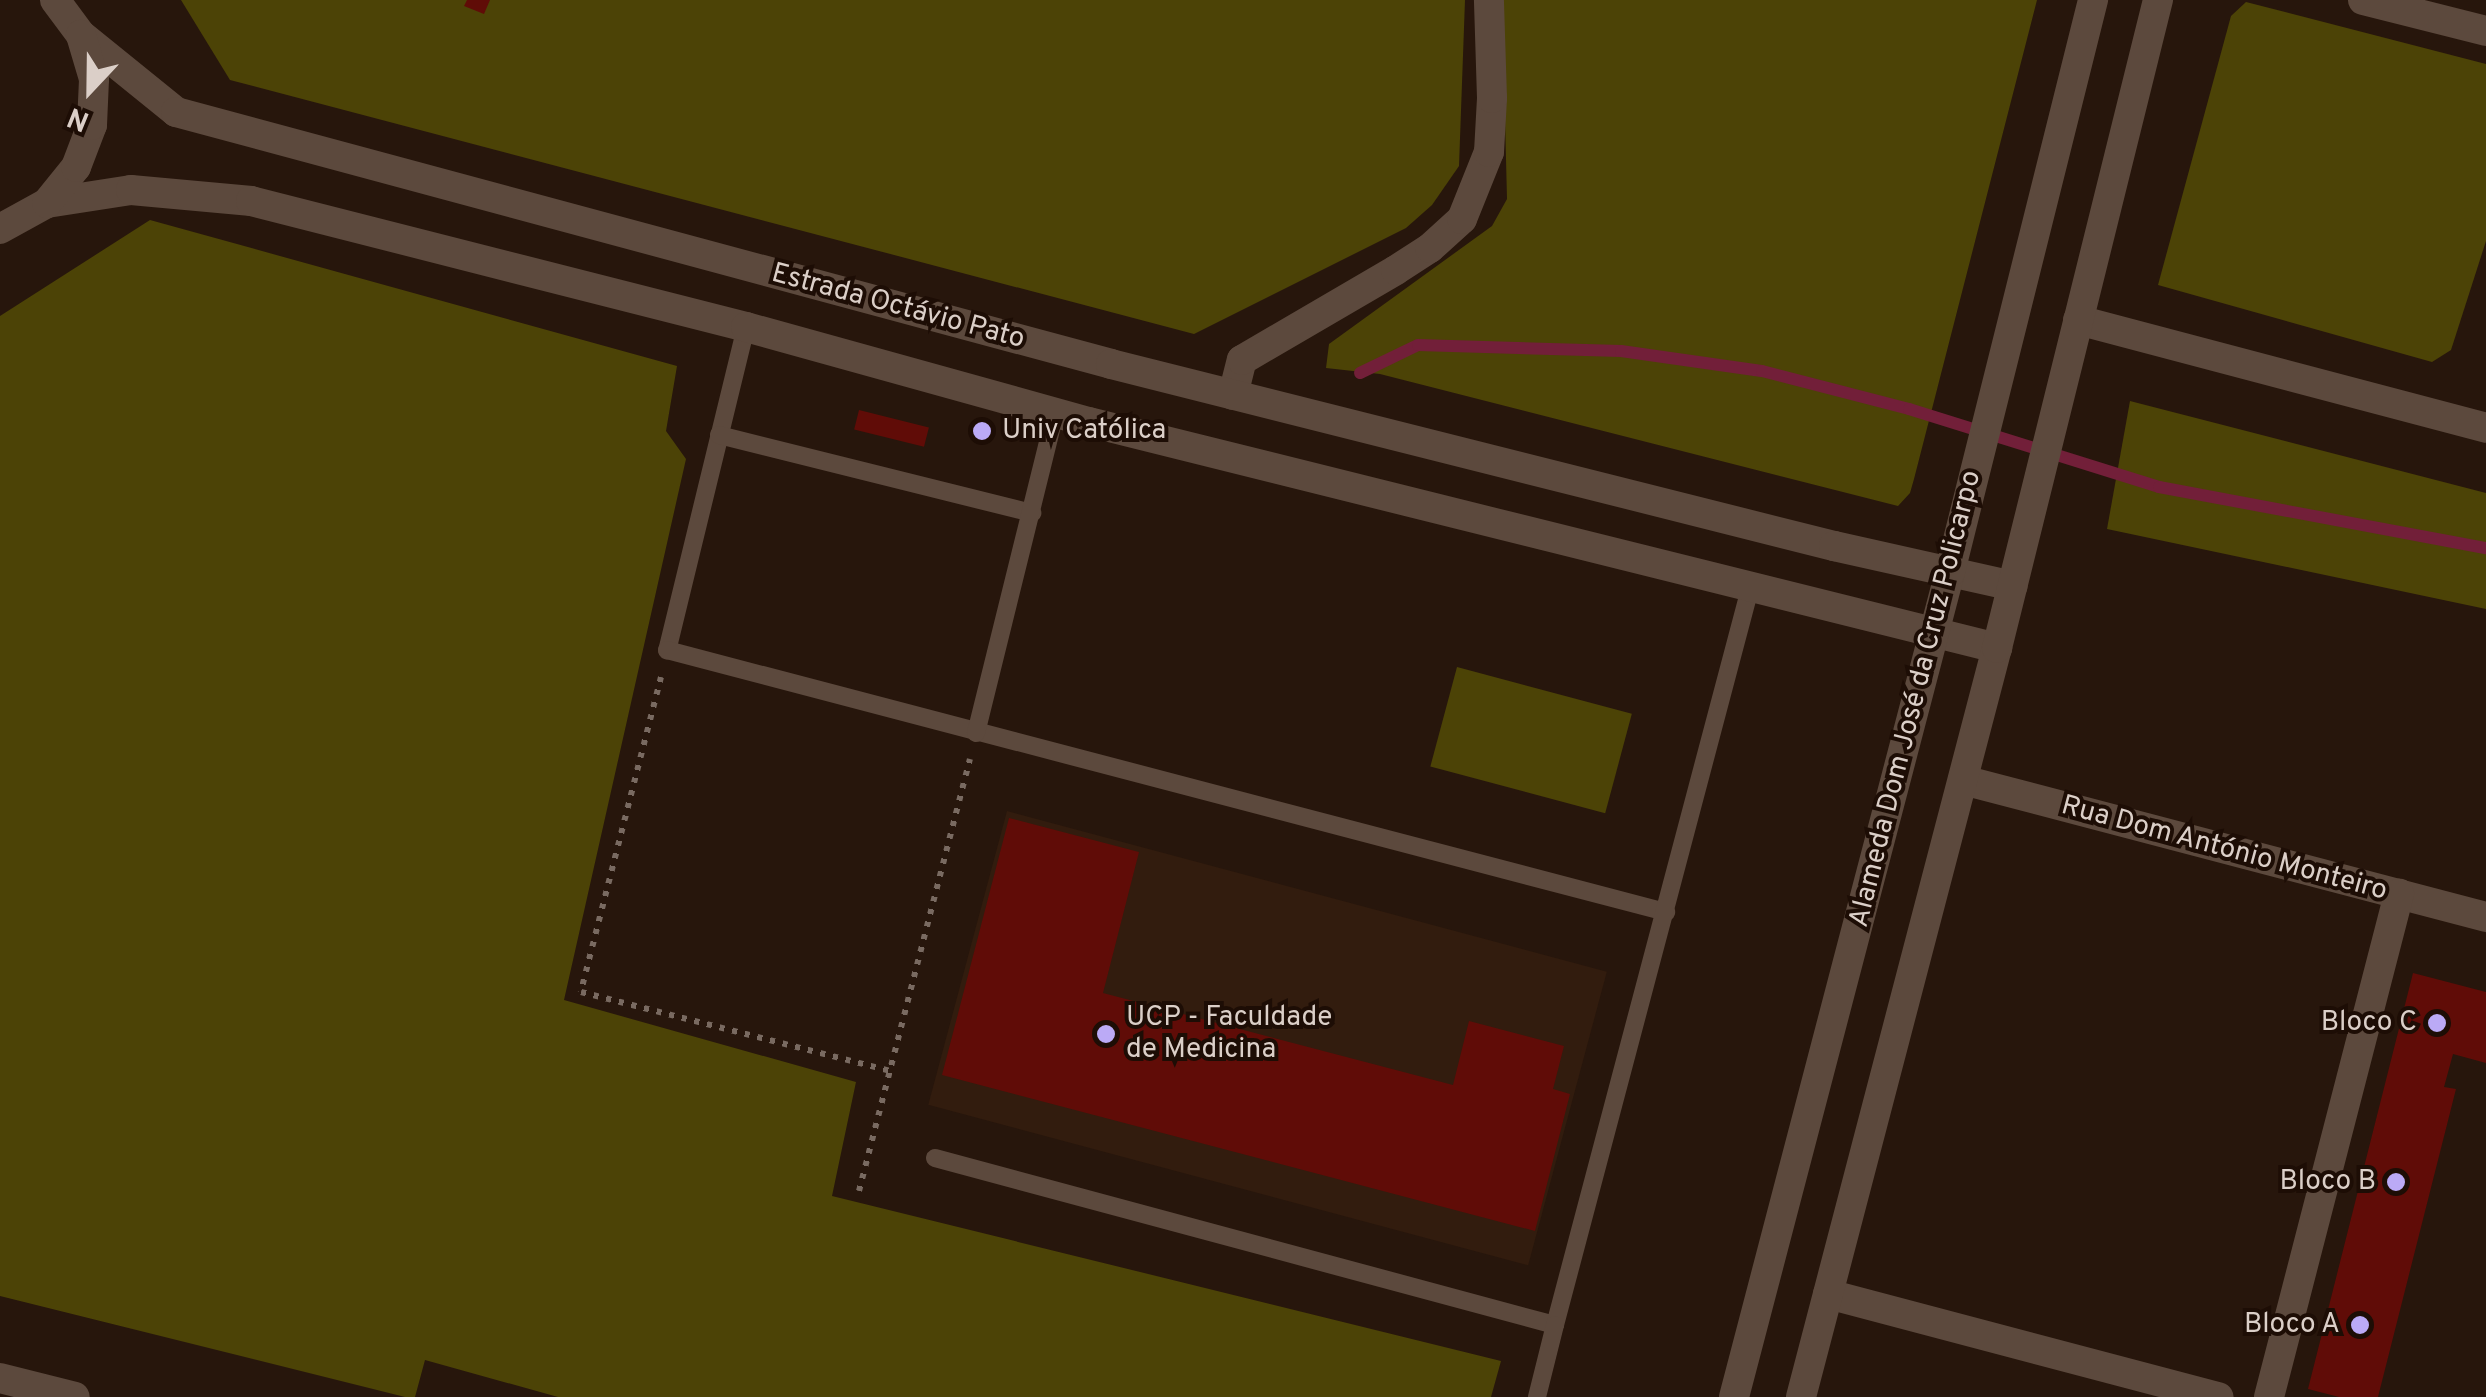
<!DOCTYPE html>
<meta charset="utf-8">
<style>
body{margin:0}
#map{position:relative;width:2486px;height:1397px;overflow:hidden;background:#27160c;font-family:Overpass,sans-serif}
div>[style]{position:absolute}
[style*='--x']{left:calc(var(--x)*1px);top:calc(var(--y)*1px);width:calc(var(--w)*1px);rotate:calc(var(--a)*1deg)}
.built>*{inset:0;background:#321c0e;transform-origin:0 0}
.green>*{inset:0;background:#4c4306;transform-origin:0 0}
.stream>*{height:12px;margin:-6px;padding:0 6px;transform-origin:6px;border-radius:6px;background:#721f39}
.building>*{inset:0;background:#600c07;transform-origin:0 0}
.path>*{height:6px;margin-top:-3px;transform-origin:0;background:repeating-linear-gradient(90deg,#796a61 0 5px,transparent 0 13px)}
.service>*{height:18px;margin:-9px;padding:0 9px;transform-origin:9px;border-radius:9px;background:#5c493d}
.minor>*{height:30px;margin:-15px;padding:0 15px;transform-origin:15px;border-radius:15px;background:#5c493d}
.tertiary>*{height:30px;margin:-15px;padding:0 15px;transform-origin:15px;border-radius:15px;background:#5c493d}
.dots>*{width:28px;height:28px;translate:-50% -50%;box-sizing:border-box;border:5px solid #1d0d05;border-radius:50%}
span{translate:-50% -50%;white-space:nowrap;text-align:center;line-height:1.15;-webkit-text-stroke:8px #1d0d05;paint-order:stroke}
.street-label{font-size:28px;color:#dbcfc8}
.poi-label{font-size:28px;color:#dbcfc8}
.left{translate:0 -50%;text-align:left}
.right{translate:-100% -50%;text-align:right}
.north{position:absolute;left:40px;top:40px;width:100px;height:100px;-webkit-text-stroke:8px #1d0d05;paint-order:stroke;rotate:202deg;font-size:28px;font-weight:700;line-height:40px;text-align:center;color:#dbcfc8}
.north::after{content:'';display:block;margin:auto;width:35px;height:45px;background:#dbcfc8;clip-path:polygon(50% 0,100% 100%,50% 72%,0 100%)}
</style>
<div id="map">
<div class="built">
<div style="left:1007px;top:811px;width:621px;height:304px;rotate:15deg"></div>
</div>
<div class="green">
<div style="clip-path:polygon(181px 0,1465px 0,1459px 166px,1432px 205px,1406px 228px,1194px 334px,230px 80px)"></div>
<div style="clip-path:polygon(1502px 0,2037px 0,1914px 479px,1910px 493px,1898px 506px,1380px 374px,1326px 368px,1329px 344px,1492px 226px,1507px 199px)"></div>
<div style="clip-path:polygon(2246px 2px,2486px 64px,2486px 241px,2451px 350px,2432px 362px,2158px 285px,2231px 16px)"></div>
<div style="clip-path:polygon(150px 220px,677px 366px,666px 431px,686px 459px,564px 1000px,856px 1082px,832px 1196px,1501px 1361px,1491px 1397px,558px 1397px,425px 1360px,415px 1397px,405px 1397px,0 1296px,0 316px)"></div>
<div style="clip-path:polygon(2130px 401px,2486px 493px,2486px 609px,2107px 529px)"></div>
<div style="left:1457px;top:667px;width:181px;height:103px;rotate:15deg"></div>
</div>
<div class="stream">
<div style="--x:1360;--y:373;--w:64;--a:-25.8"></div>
<div style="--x:1418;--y:345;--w:203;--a:1.7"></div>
<div style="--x:1621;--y:351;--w:142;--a:8.1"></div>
<div style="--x:1762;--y:371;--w:152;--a:14.5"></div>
<div style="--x:1909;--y:409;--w:262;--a:17.3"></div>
<div style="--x:2159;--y:487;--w:333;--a:10.6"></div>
</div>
<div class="building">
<div style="clip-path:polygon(467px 0,490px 0,484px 14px,464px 6px)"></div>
<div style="left:859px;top:410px;width:72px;height:20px;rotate:14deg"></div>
<div style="clip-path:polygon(1009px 818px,1139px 852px,1103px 993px,1453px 1085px,1469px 1021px,1564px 1046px,1553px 1089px,1570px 1094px,1535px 1231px,942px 1075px)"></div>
<div style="clip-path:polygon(2413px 973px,2486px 992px,2486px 1063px,2453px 1054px,2444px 1087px,2456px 1089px,2378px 1397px,2339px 1397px,2308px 1389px)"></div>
</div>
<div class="path">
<div style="--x:661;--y:677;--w:325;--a:104.3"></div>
<div style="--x:581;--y:992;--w:319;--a:14.3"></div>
<div style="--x:859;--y:1191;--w:446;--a:-75.6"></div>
</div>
<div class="service">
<div style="--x:746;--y:327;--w:333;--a:103.7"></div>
<div style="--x:667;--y:650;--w:1033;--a:14.7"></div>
<div style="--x:719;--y:435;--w:323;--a:14"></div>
<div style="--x:976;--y:733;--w:330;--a:-76.1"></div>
<div style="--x:935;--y:1158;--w:642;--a:15.08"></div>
<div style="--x:1555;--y:1325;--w:766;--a:-75.17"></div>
<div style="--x:1537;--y:1397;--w:74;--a:-76"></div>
</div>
<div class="minor">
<div style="--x:2363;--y:0;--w:127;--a:14.1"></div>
<div style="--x:2078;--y:320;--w:422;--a:14.8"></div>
<div style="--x:1233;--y:395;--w:36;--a:-76"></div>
<div style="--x:1242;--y:360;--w:178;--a:-30.3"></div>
<div style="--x:1396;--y:270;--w:40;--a:-32.9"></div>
<div style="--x:1430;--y:248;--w:43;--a:-42.2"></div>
<div style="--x:1462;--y:219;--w:72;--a:-68.1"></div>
<div style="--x:1489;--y:152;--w:54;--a:-86.8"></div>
<div style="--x:1492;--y:98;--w:98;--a:-91.8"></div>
<div style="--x:1963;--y:780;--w:541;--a:14.68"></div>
<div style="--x:1828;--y:1294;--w:404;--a:14.8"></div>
<div style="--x:0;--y:1378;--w:77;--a:14.2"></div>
<div style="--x:2269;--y:1397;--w:520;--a:-75.51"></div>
</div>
<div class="tertiary">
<div style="--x:55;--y:0;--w:44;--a:53.4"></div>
<div style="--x:81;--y:35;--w:122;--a:39"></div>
<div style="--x:176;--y:112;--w:968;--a:15.08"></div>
<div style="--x:1111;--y:364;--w:746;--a:14.13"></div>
<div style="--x:1834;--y:546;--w:183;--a:12.6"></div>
<div style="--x:47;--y:203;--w:85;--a:-8.8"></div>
<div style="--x:131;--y:190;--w:121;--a:5.2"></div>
<div style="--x:251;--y:201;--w:511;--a:14.28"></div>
<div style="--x:746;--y:327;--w:356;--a:15.5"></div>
<div style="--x:1089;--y:422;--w:936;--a:13.98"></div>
<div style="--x:0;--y:229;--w:54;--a:-29"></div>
<div style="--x:47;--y:203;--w:46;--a:-51.1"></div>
<div style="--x:76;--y:167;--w:45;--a:-69.1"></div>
<div style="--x:92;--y:125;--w:46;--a:-87.5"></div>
<div style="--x:94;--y:79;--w:46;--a:-106.5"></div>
<div style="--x:1734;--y:1397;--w:853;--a:-75.33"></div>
<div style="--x:1950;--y:572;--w:590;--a:-75.96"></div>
<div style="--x:1801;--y:1397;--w:774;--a:-75.34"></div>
<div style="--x:1997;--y:648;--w:668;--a:-76.05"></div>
</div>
<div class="dots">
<div style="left:982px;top:431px;background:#bbaaf6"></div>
<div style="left:2437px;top:1023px;background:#bbaaf6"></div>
<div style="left:1106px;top:1034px;background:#bbaaf6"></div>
<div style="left:2396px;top:1182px;background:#bbaaf6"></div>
<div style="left:2360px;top:1325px;background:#bbaaf6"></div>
</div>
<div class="street-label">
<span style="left:898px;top:307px;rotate:15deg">Estrada Octávio Pato</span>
<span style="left:1916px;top:699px;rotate:-76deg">Alameda Dom José da Cruz Policarpo</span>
<span style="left:2224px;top:849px;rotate:15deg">Rua Dom António Monteiro</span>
</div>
<div class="poi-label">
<span class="left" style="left:1002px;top:431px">Univ Católica</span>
<span class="left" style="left:1126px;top:1034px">UCP - Faculdade<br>de Medicina</span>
<span class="right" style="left:2417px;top:1023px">Bloco C</span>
<span class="right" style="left:2376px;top:1182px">Bloco B</span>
<span class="right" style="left:2340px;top:1325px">Bloco A</span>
</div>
<div class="north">N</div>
</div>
